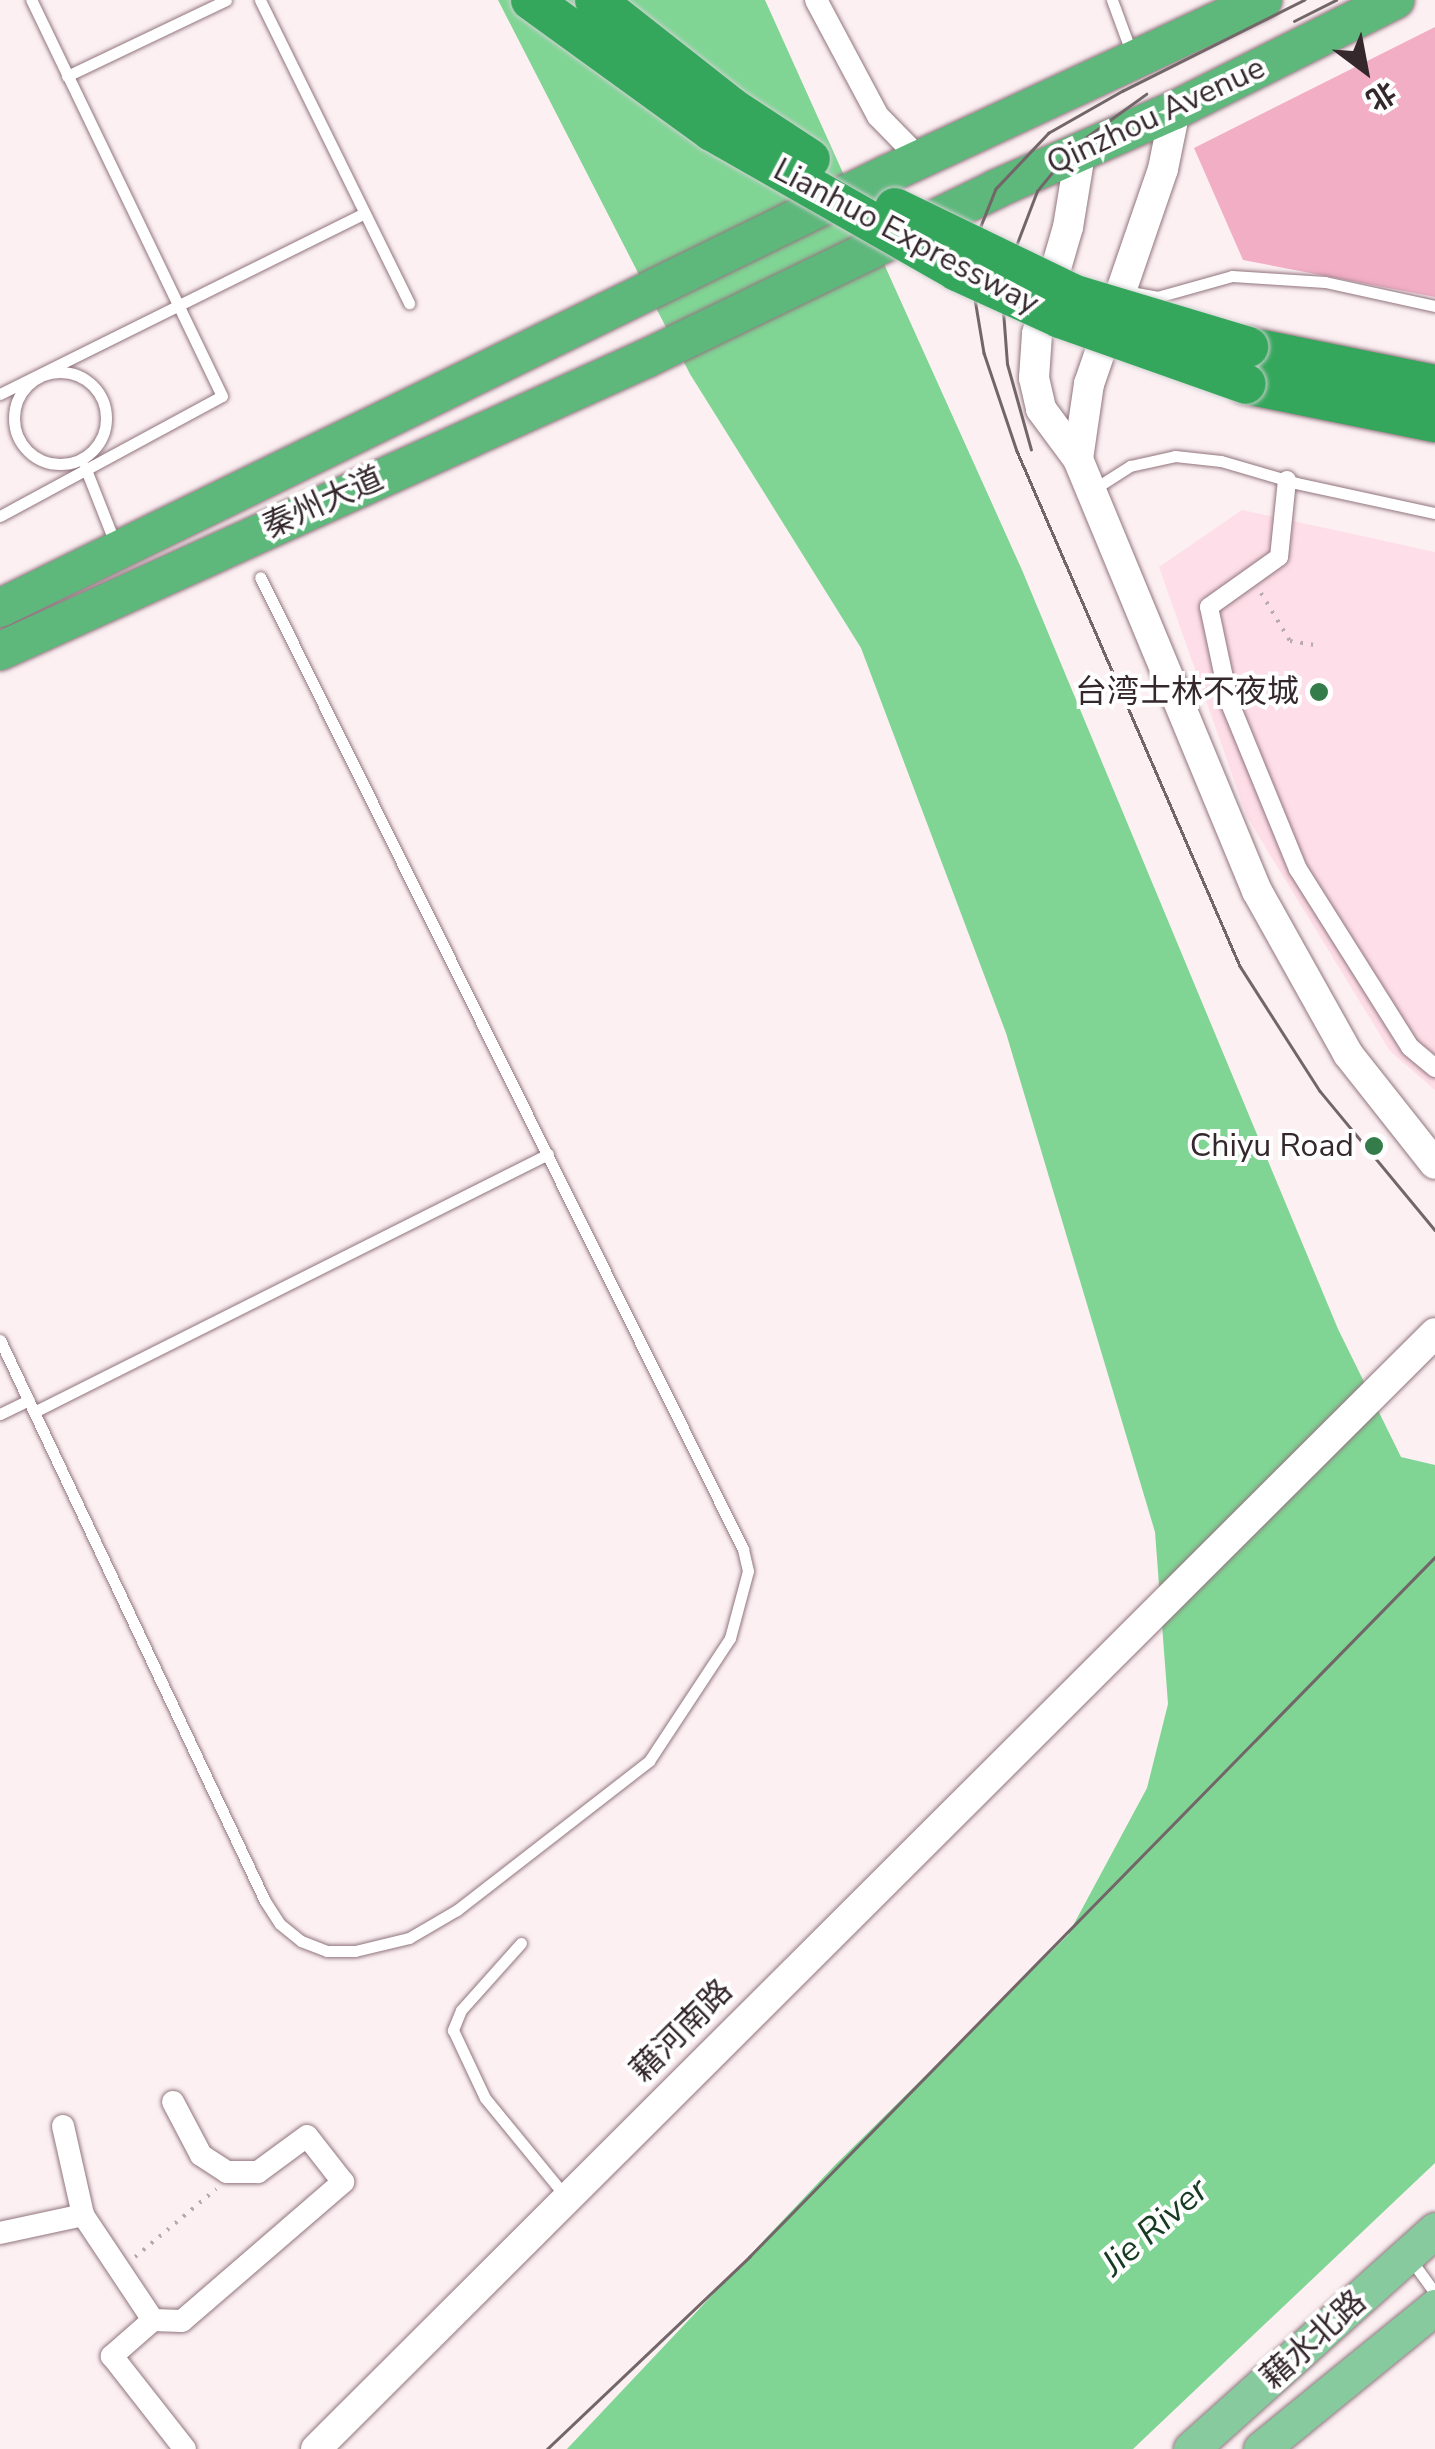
<!DOCTYPE html>
<meta charset="utf-8">
<style>
body{margin:0}
#map{position:relative;width:1435px;height:2449px;overflow:hidden;background:#fcf0f3;font-family:"Nunito Sans","Noto Sans SC",sans-serif}
div>[style]{position:absolute}
[style*='--x']{left:calc(var(--x)*1px);top:calc(var(--y)*1px);width:calc(var(--w)*1px);rotate:calc(var(--a)*1deg)}
.built>*{inset:0;background:#fedee8}
.green>*{inset:0;background:#f1aec5}
.water>*{inset:0;background:#80d595}
.path>*{height:4px;margin-top:-2px;transform-origin:0;background:repeating-linear-gradient(90deg,#b7abae 0 2.5px,transparent 0 10.5px)}
.roads{filter:drop-shadow(0 0 2px #91757e) drop-shadow(0 0 2px #91757e)}
.service>*{height:11px;margin:-5.5px;padding:0 5.5px;transform-origin:5.5px;border-radius:5.5px;background:#fff}
.service>.ring{margin:-5.5px;padding:0;box-sizing:content-box;background:none;border:11px solid #fff;border-radius:50%}
.pedestrian>*{height:18px;margin:-9px;padding:0 9px;transform-origin:9px;border-radius:9px;background:#fff}
.minor>*{height:22px;margin:-11px;padding:0 11px;transform-origin:11px;border-radius:11px;background:#fff}
.secondary>*{height:30px;margin:-15px;padding:0 15px;transform-origin:15px;border-radius:15px;background:#fff}
.primary>*{height:35px;margin:-17.5px;padding:0 17.5px;transform-origin:17.5px;border-radius:17.5px;background:#86ca9d}
.trunk>*{height:38px;margin:-19px;padding:0 19px;transform-origin:19px;border-radius:19px;background:#5eb87c}
.motorway>*{height:40px;margin:-20px;padding:0 20px;transform-origin:20px;border-radius:20px;background:#35a75c}
.tram>*{height:2.5px;margin:-1.25px;padding:0 1.25px;transform-origin:1.25px;border-radius:1.25px;background:#726669}
.bridges{filter:drop-shadow(0 0 2px #d2d0d1) drop-shadow(0 0 2px #d2d0d1)}
.motorway-bridge>*{height:40px;margin:-20px;padding:0 20px;transform-origin:20px;border-radius:20px;background:#35a75c}
.dots>*{width:28px;height:28px;translate:-50% -50%;box-sizing:border-box;border:5px solid #fff;border-radius:50%}
span{translate:-50% -50%;white-space:nowrap;text-align:center;line-height:1.15;-webkit-text-stroke:8px #fff;paint-order:stroke}
.street-label{font-size:32px;color:#34282c}
.poi-label{font-size:32px;color:#34282c}
.right{translate:-100% -50%;text-align:right}
.water-label{font-size:35px;color:#173b22;font-style:italic}
.north{position:absolute;left:1315px;top:20px;width:100px;height:100px;-webkit-text-stroke:8px #fff;paint-order:stroke;rotate:148deg;font-size:28px;font-weight:700;line-height:40px;text-align:center;color:#34282c}
.north::after{content:'';display:block;margin:auto;width:35px;height:45px;background:#34282c;clip-path:polygon(50% 0,100% 100%,50% 72%,0 100%)}
</style>
<div id="map">
<div class="built">
<div style="clip-path:polygon(1242px 510px,1435px 552px,1435px 1090px,1390px 1051px,1247px 817px,1159px 567px)"></div>
</div>
<div class="green">
<div style="clip-path:polygon(1435px 27px,1435px 297px,1243px 260px,1194px 148px)"></div>
</div>
<div class="water">
<div style="clip-path:polygon(498px 0,765px 0,1022px 570px,1338px 1329px,1401px 1457px,1435px 1465px,1435px 2163px,1133px 2449px,567px 2449px,835px 2165px,1068px 1935px,1147px 1788px,1168px 1704px,1155px 1532px,1006px 1033px,861px 648px,690px 374px)"></div>
</div>
<div class="path">
<div style="--x:1261;--y:593;--w:56;--a:58.9"></div>
<div style="--x:1290;--y:641;--w:30;--a:9"></div>
<div style="--x:135;--y:2257;--w:106;--a:-40"></div>
</div>
<div class="roads">
<div class="service">
<div style="--x:260;--y:0;--w:338;--a:63.8"></div>
<div style="--x:1112;--y:0;--w:61;--a:69.8"></div>
<div style="--x:67;--y:76;--w:176;--a:-25.5"></div>
<div style="--x:1130;--y:292;--w:27;--a:10"></div>
<div style="--x:1157;--y:297;--w:78;--a:-15.6"></div>
<div style="--x:1232;--y:276;--w:93;--a:3.7"></div>
<div style="--x:1325;--y:282;--w:113;--a:12.3"></div>
<div class="ring" style="left:14px;top:372px;width:81px;height:81px"></div>
<div style="--x:0;--y:394;--w:405;--a:-26.4"></div>
<div style="--x:85;--y:467;--w:82;--a:68.5"></div>
<div style="--x:1094;--y:489;--w:43;--a:-32.6"></div>
<div style="--x:1130;--y:466;--w:46;--a:-12.5"></div>
<div style="--x:1175;--y:456;--w:46;--a:6.2"></div>
<div style="--x:1221;--y:461;--w:78;--a:16.3"></div>
<div style="--x:1296;--y:483;--w:142;--a:12.2"></div>
<div style="--x:0;--y:516;--w:252;--a:-28.4"></div>
<div style="--x:222;--y:396;--w:440;--a:-115.7"></div>
<div style="--x:0;--y:1340;--w:620;--a:64.72"></div>
<div style="--x:265;--y:1901;--w:27;--a:57"></div>
<div style="--x:280;--y:1924;--w:27;--a:39"></div>
<div style="--x:301;--y:1941;--w:28;--a:21"></div>
<div style="--x:327;--y:1951;--w:28;--a:0"></div>
<div style="--x:355;--y:1951;--w:56;--a:-13.5"></div>
<div style="--x:409;--y:1938;--w:56;--a:-30.3"></div>
<div style="--x:457;--y:1910;--w:243;--a:-37.8"></div>
<div style="--x:649;--y:1761;--w:147;--a:-56.6"></div>
<div style="--x:730;--y:1638;--w:69;--a:-75"></div>
<div style="--x:748;--y:1571;--w:23;--a:-103"></div>
<div style="--x:743;--y:1549;--w:1085;--a:-116.42"></div>
<div style="--x:34;--y:1412;--w:575;--a:-26.65"></div>
<div style="--x:0;--y:1414;--w:32;--a:-26"></div>
<div style="--x:521;--y:1943;--w:90;--a:131.8"></div>
<div style="--x:461;--y:2010;--w:22;--a:112"></div>
<div style="--x:453;--y:2030;--w:75;--a:64.8"></div>
<div style="--x:485;--y:2098;--w:128;--a:50.7"></div>
<div style="--x:1411;--y:2260;--w:41;--a:54"></div>
</div>
<div class="pedestrian">
<div style="--x:1287;--y:480;--w:77;--a:95.9"></div>
<div style="--x:1279;--y:557;--w:86;--a:144.5"></div>
<div style="--x:1209;--y:607;--w:96;--a:78"></div>
<div style="--x:1229;--y:701;--w:182;--a:67.7"></div>
<div style="--x:1298;--y:869;--w:210;--a:57.8"></div>
<div style="--x:1410;--y:1047;--w:33;--a:40"></div>
</div>
<div class="minor">
<div style="--x:816;--y:0;--w:132;--a:61.9"></div>
<div style="--x:878;--y:116;--w:64;--a:45.6"></div>
<div style="--x:63;--y:2126;--w:91;--a:77.3"></div>
<div style="--x:83;--y:2215;--w:126;--a:56.3"></div>
<div style="--x:153;--y:2320;--w:55;--a:138.7"></div>
<div style="--x:112;--y:2356;--w:118;--a:51.9"></div>
<div style="--x:0;--y:2233;--w:85;--a:-12.2"></div>
<div style="--x:153;--y:2320;--w:29;--a:2"></div>
<div style="--x:182;--y:2321;--w:213;--a:-40.8"></div>
<div style="--x:343;--y:2182;--w:58;--a:-128"></div>
<div style="--x:307;--y:2136;--w:61;--a:143.7"></div>
<div style="--x:258;--y:2172;--w:31;--a:180"></div>
<div style="--x:227;--y:2172;--w:31;--a:-147"></div>
<div style="--x:201;--y:2155;--w:60;--a:-117.8"></div>
</div>
<div class="secondary">
<div style="--x:1080;--y:154;--w:74;--a:99.3"></div>
<div style="--x:1068;--y:227;--w:111;--a:106.2"></div>
<div style="--x:1037;--y:334;--w:44;--a:93.9"></div>
<div style="--x:1034;--y:378;--w:32;--a:77"></div>
<div style="--x:1041;--y:409;--w:62;--a:53.5"></div>
<div style="--x:1078;--y:459;--w:468;--a:67.5"></div>
<div style="--x:1257;--y:891;--w:187;--a:60.8"></div>
<div style="--x:1348;--y:1054;--w:140;--a:51.7"></div>
<div style="--x:1078;--y:459;--w:76;--a:-81.7"></div>
<div style="--x:1089;--y:384;--w:227;--a:-71"></div>
<div style="--x:1163;--y:169;--w:60;--a:-78.5"></div>
<div style="--x:316;--y:2449;--w:1580;--a:-44.92"></div>
</div>
<div class="primary">
<div style="--x:1191;--y:2449;--w:328;--a:-41.9"></div>
<div style="--x:1261;--y:2449;--w:225;--a:-39.2"></div>
</div>
<div class="trunk">
<div style="--x:0;--y:608;--w:988;--a:-26.05"></div>
<div style="--x:888;--y:174;--w:413;--a:-24.9"></div>
<div style="--x:0;--y:651;--w:710;--a:-24.36"></div>
<div style="--x:647;--y:358;--w:388;--a:-25.8"></div>
<div style="--x:996;--y:189;--w:196;--a:-23.8"></div>
<div style="--x:1175;--y:110;--w:246;--a:-26.6"></div>
</div>
<div class="motorway">
<div style="--x:1248;--y:347;--w:191;--a:11.5"></div>
<div style="--x:1246;--y:384;--w:193;--a:11.4"></div>
</div>
</div>
<div class="tram">
<div style="--x:1305;--y:0;--w:203;--a:153.4"></div>
<div style="--x:1123;--y:91;--w:85;--a:150.4"></div>
<div style="--x:1049;--y:133;--w:77;--a:133.4"></div>
<div style="--x:996;--y:189;--w:40;--a:112"></div>
<div style="--x:981;--y:226;--w:67;--a:96"></div>
<div style="--x:974;--y:293;--w:61;--a:80.5"></div>
<div style="--x:984;--y:353;--w:103;--a:71.4"></div>
<div style="--x:1017;--y:451;--w:561;--a:66.59"></div>
<div style="--x:1240;--y:966;--w:148;--a:57.4"></div>
<div style="--x:1320;--y:1091;--w:180;--a:50.4"></div>
<div style="--x:1294;--y:21;--w:47;--a:-26.6"></div>
<div style="--x:1031;--y:450;--w:89;--a:-105.6"></div>
<div style="--x:1007;--y:364;--w:53;--a:-94.3"></div>
<div style="--x:1003;--y:311;--w:44;--a:-83.5"></div>
<div style="--x:1008;--y:267;--w:81;--a:-69.1"></div>
<div style="--x:1037;--y:191;--w:58;--a:-50.6"></div>
<div style="--x:1074;--y:146;--w:89;--a:-35.8"></div>
<div style="--x:547;--y:2449;--w:279;--a:-43.5"></div>
<div style="--x:749;--y:2257;--w:980;--a:-45.58"></div>
</div>
<div class="bridges">
<div class="motorway-bridge">
<div style="--x:531;--y:0;--w:223;--a:35.9"></div>
<div style="--x:712;--y:131;--w:282;--a:29.7"></div>
<div style="--x:957;--y:271;--w:113;--a:24.5"></div>
<div style="--x:1060;--y:318;--w:197;--a:19.5"></div>
<div style="--x:595;--y:0;--w:174;--a:38.2"></div>
<div style="--x:732;--y:108;--w:93;--a:33.2"></div>
<div style="--x:895;--y:208;--w:200;--a:25.8"></div>
<div style="--x:1075;--y:295;--w:181;--a:16.7"></div>
</div>
</div>
<div class="dots">
<div style="left:1319px;top:692px;background:#347c4a"></div>
<div style="left:1374px;top:1146px;background:#347c4a"></div>
</div>
<div class="street-label">
<span style="left:1156px;top:116px;rotate:-25deg">Qinzhou Avenue</span>
<span style="left:906px;top:237px;rotate:28deg">Lianhuo Expressway</span>
<span style="left:323px;top:503px;rotate:-24deg">秦州大道</span>
<span style="left:682px;top:2031px;rotate:-45deg">藉河南路</span>
<span style="left:1314px;top:2340px;rotate:-42deg">藉水北路</span>
</div>
<div class="poi-label">
<span class="right" style="left:1299px;top:692px">台湾士林不夜城</span>
<span class="right" style="left:1354px;top:1146px">Chiyu Road</span>
</div>
<div class="water-label">
<span style="left:1155px;top:2227px;rotate:-41deg">Jie River</span>
</div>
<div class="north">北</div>
</div>
